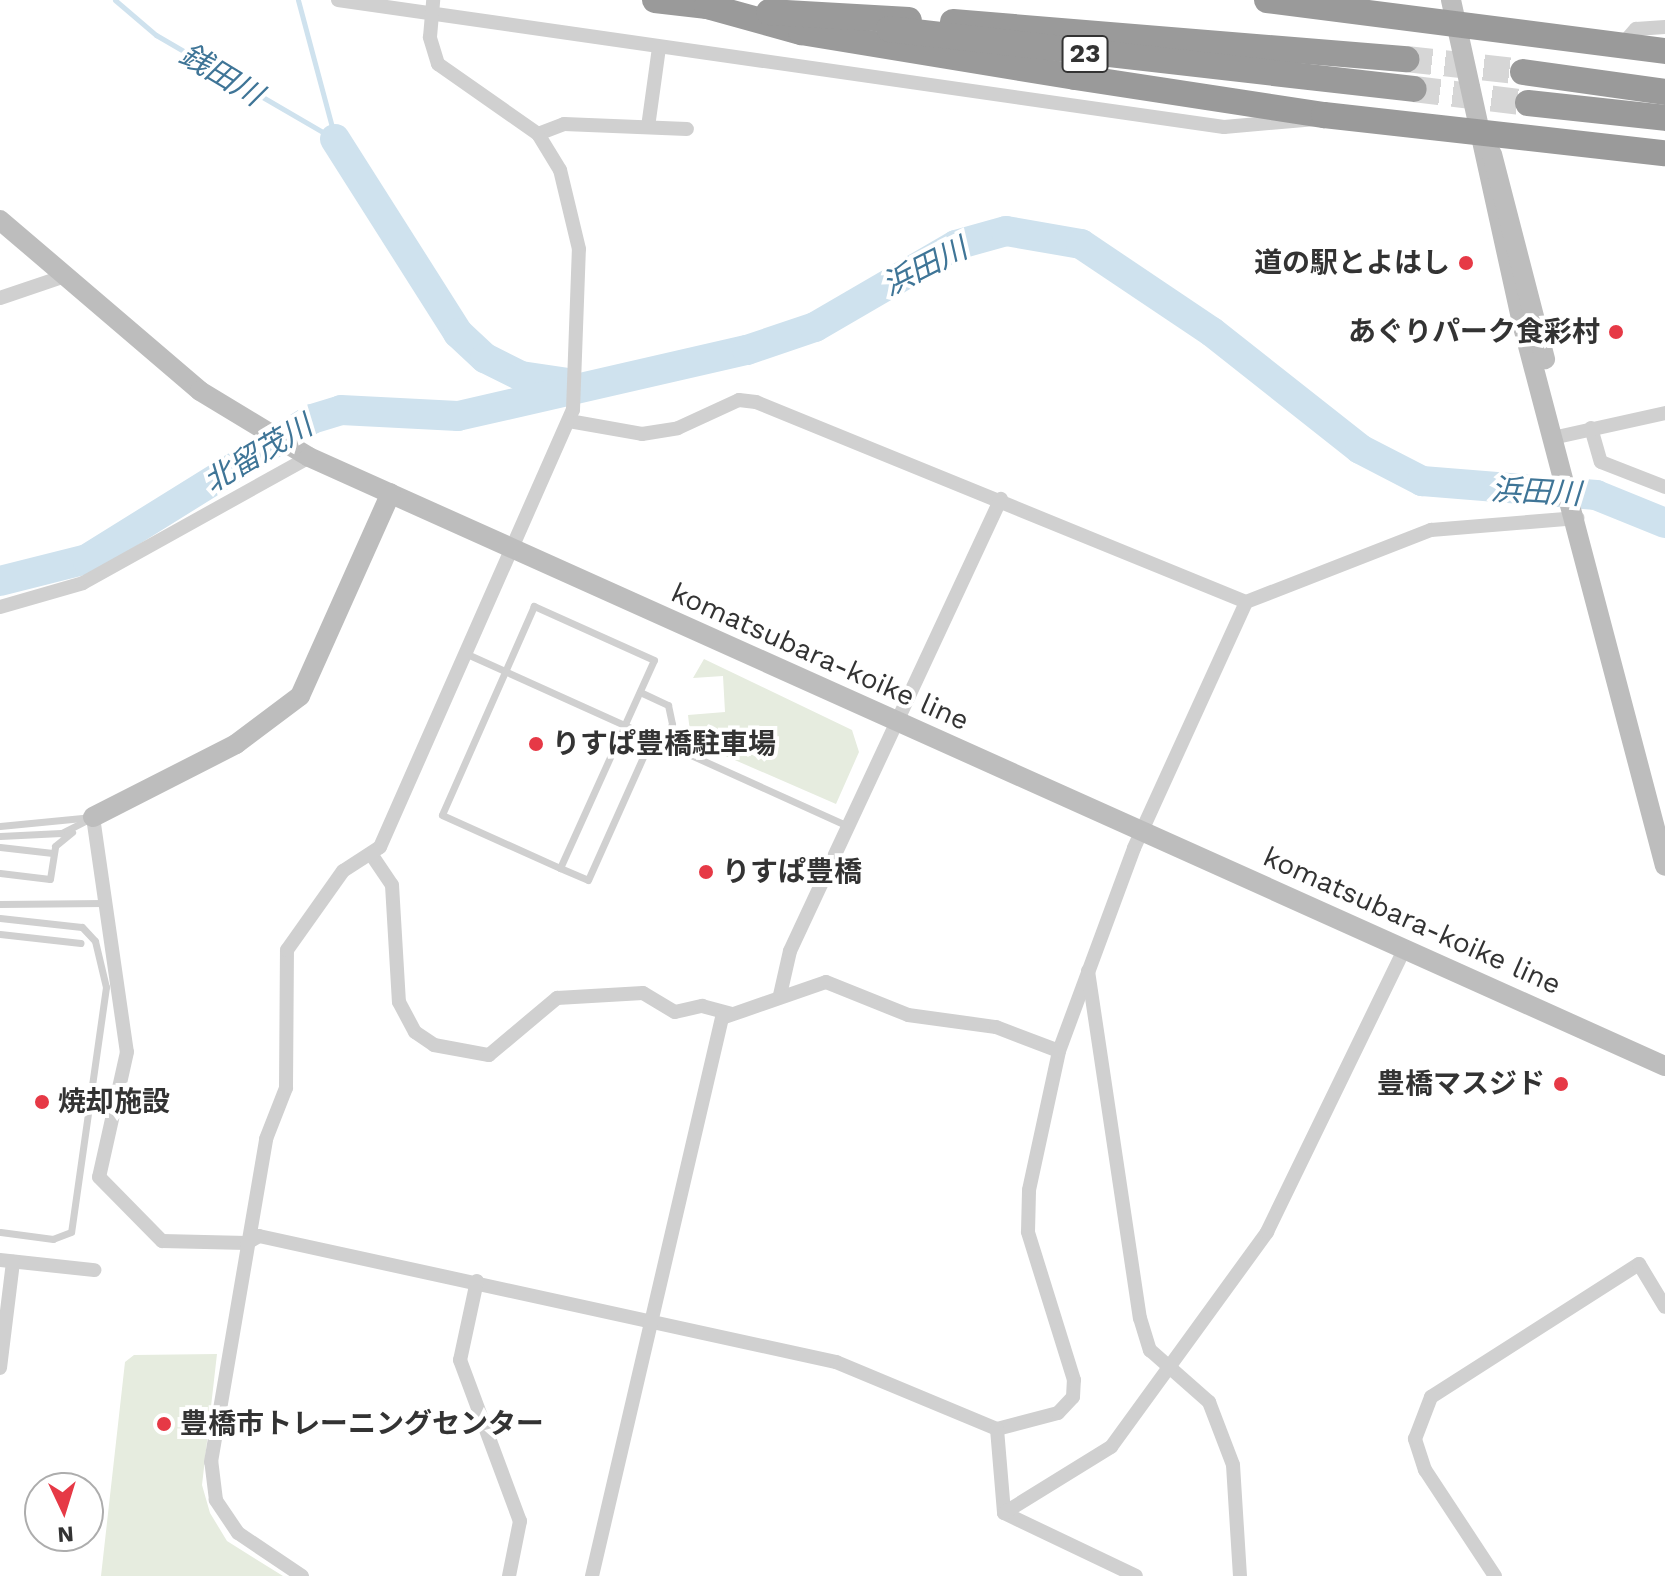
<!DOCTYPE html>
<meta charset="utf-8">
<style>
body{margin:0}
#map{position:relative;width:1665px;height:1576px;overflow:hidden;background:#fff;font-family:"Work Sans","Noto Sans JP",sans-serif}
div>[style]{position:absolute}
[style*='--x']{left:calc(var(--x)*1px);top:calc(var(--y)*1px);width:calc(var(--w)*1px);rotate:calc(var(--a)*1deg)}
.green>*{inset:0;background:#e6ecdf}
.stream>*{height:5px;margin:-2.5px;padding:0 2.5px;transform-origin:2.5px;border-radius:2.5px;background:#cfe2ee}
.river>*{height:30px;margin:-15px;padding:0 15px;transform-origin:15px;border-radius:15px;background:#cfe2ee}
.highway-tunnel>*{height:26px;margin-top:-13px;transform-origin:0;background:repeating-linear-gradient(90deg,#d6d6d6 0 26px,transparent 0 39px)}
.lane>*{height:7px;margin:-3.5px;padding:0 3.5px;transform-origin:3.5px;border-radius:3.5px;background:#d0d0d0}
.street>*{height:14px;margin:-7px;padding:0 7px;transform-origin:7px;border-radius:7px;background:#d0d0d0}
.secondary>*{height:20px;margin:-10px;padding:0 10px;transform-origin:10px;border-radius:10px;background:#bdbdbd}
.highway>*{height:26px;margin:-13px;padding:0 13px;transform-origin:13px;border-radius:13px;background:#9a9a9a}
.dots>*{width:22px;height:22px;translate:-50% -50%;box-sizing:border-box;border:4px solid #fff;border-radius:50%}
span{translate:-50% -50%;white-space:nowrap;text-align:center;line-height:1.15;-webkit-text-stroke:8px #fff;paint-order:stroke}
.shield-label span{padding:2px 6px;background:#fff;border:2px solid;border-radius:6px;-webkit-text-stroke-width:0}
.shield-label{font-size:26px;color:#333;font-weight:700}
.poi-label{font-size:28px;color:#333;font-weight:700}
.right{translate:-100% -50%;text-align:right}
.left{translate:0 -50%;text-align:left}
.street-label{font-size:28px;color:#333}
.water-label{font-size:30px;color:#3f7597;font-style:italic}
.north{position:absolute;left:24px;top:1472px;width:80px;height:80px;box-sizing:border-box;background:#fff;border:2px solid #adadad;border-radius:50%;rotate:176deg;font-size:22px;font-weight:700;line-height:32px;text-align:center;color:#333}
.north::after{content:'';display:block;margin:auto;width:28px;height:36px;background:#e63946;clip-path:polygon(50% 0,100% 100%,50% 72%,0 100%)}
</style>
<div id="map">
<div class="green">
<div style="clip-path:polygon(704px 659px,852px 730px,859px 752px,836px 804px,691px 741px,688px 715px,725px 712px,723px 676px,693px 678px)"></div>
<div style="clip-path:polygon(217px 1354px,202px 1485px,210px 1513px,227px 1541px,283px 1576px,101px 1576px,125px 1362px,134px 1355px)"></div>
</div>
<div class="stream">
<div style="--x:115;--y:0;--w:54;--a:40.5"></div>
<div style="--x:156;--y:35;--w:207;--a:30.2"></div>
<div style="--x:298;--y:0;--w:143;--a:75"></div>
</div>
<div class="river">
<div style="--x:335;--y:139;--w:230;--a:57.6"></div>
<div style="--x:458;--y:333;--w:37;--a:43"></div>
<div style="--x:485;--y:358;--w:40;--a:26.6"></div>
<div style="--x:521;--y:376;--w:48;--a:8.5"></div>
<div style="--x:0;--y:581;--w:90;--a:-14.2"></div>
<div style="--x:87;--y:559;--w:265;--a:-31.9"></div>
<div style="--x:312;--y:419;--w:30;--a:-17"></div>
<div style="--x:341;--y:410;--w:117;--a:2.9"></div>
<div style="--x:458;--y:416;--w:296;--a:-12.9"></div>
<div style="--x:747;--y:350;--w:72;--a:-18.7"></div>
<div style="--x:815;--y:327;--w:163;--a:-30.2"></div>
<div style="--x:956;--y:245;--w:52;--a:-15.6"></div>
<div style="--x:1006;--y:231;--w:76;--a:9.8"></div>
<div style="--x:1081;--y:244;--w:158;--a:33.9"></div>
<div style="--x:1212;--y:332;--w:189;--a:38.3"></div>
<div style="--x:1360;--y:449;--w:70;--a:27.3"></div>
<div style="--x:1422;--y:481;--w:175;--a:4.6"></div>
<div style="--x:1596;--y:495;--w:74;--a:22.1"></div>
</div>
<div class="highway-tunnel">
<div style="--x:1406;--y:59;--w:118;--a:6.3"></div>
<div style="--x:1414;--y:89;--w:115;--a:7"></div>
</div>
<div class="lane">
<div style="--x:467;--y:654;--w:416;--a:24.3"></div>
<div style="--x:640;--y:692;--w:31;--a:25"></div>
<div style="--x:668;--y:705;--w:19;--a:78"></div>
<div style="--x:672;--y:724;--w:20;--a:117"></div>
<div style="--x:0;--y:826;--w:93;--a:-5.5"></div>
<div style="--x:93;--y:817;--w:36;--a:153"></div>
<div style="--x:61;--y:833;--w:61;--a:177.2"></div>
<div style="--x:0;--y:847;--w:53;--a:6.5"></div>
<div style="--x:560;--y:868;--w:228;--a:-65.7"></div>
<div style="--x:654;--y:660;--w:132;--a:-155.8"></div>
<div style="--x:534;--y:606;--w:228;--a:113.8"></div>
<div style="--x:442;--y:815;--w:129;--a:24.2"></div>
<div style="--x:560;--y:868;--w:30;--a:23"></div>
<div style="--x:588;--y:880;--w:157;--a:-65.9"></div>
<div style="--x:0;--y:873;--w:50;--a:6.8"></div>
<div style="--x:50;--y:879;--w:33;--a:-81"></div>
<div style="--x:55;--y:846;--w:22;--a:-39"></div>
<div style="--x:0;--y:904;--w:104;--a:-0.6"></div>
<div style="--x:0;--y:918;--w:82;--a:6.3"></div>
<div style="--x:82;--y:927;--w:19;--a:47"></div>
<div style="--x:95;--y:941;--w:47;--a:76.6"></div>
<div style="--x:106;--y:987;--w:247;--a:98.1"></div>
<div style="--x:71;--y:1232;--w:19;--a:159"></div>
<div style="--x:53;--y:1239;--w:53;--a:-172.5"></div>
<div style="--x:0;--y:934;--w:81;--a:6.4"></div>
</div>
<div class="street">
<div style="--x:338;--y:0;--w:895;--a:8.16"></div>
<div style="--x:1224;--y:127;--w:92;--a:-5"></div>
<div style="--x:1621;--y:46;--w:23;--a:-49"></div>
<div style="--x:1636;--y:29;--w:29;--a:-4"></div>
<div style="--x:648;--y:127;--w:80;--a:-82.1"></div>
<div style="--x:538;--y:134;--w:28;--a:-21"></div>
<div style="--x:564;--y:124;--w:123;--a:2.3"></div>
<div style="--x:0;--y:298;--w:69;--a:-18.7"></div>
<div style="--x:569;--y:421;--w:74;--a:10.1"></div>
<div style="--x:642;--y:434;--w:36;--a:-9"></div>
<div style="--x:678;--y:428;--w:67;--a:-24.7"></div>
<div style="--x:739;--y:400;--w:17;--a:7"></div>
<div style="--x:756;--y:402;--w:529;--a:22.2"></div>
<div style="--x:1591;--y:428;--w:35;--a:74"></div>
<div style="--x:1601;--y:462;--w:69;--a:21.3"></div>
<div style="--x:1557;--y:437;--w:111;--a:-12.5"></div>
<div style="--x:0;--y:607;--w:86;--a:-16.1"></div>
<div style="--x:83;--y:583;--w:259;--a:-29.1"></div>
<div style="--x:93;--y:817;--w:237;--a:81.8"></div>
<div style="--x:127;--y:1052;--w:128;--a:102.6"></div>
<div style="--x:99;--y:1177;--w:90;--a:45.5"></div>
<div style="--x:162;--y:1241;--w:85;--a:1.3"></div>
<div style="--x:247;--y:1243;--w:14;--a:-30"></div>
<div style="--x:259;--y:1236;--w:591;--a:12.32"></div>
<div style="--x:836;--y:1362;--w:174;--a:22.6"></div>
<div style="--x:997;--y:1429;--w:63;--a:-14.7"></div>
<div style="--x:1058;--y:1413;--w:22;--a:-47"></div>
<div style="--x:1073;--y:1397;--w:17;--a:-87"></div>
<div style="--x:1074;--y:1380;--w:155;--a:-107.3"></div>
<div style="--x:1028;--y:1232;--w:42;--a:-88.6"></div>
<div style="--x:1029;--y:1190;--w:142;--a:-77.8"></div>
<div style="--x:1059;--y:1051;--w:216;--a:-69.7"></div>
<div style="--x:1134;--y:848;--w:270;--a:-65.5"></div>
<div style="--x:1246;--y:602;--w:199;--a:-21.3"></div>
<div style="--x:1431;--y:530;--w:147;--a:-4.7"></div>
<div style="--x:371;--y:854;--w:37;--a:56"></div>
<div style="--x:392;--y:885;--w:117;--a:86.6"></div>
<div style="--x:399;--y:1002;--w:34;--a:62"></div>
<div style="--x:415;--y:1032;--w:23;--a:34"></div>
<div style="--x:434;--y:1045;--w:56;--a:10.3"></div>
<div style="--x:489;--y:1055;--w:89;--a:-40"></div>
<div style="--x:557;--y:998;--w:86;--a:-3.3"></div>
<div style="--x:643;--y:993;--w:37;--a:31"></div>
<div style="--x:675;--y:1012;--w:28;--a:-13"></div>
<div style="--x:702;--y:1006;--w:30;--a:15"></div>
<div style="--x:1088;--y:971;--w:351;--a:81.5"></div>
<div style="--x:1140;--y:1318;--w:34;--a:73"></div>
<div style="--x:1150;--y:1350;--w:79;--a:41.4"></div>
<div style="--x:1209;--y:1402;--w:67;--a:69.1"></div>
<div style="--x:1233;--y:1465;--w:111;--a:86.4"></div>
<div style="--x:780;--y:995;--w:45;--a:-77.2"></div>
<div style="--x:790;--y:951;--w:499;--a:-65"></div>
<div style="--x:0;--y:1260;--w:95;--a:6.1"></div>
<div style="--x:477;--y:1281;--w:81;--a:102.1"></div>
<div style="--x:460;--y:1360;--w:172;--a:69.6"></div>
<div style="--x:520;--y:1521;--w:56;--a:101.3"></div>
<div style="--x:0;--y:1368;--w:107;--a:-83"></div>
<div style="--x:997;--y:1429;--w:84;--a:85.2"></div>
<div style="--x:1004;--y:1513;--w:146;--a:25.5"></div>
<div style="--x:1004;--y:1513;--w:126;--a:-31.7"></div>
<div style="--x:1111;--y:1447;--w:266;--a:-54"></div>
<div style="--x:1267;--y:1232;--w:316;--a:-64.1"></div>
<div style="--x:302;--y:1576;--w:77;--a:-146.1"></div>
<div style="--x:238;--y:1533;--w:40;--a:-124"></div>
<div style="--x:216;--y:1500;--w:38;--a:-97"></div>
<div style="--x:211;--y:1462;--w:328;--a:-80.3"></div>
<div style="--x:266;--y:1139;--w:55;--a:-68.6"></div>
<div style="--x:286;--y:1088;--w:138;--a:-89.6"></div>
<div style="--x:287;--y:950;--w:97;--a:-54.7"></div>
<div style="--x:343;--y:871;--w:44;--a:-33"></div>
<div style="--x:380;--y:847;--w:478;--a:-66.2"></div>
<div style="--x:573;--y:410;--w:161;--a:-87.9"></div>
<div style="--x:579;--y:249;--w:81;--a:-103.5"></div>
<div style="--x:560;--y:170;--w:42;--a:-121.4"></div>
<div style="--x:538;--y:134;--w:122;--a:-145"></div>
<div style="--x:438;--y:64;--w:28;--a:-107"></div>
<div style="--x:430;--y:37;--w:37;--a:-85"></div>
<div style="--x:592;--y:1576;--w:573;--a:-76.89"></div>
<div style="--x:722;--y:1018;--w:110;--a:-19.1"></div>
<div style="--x:826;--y:982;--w:88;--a:21.9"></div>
<div style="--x:908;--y:1015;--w:89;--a:7.8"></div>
<div style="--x:996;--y:1027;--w:67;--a:20.9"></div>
<div style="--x:1495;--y:1576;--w:127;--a:-123.4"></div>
<div style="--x:1425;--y:1470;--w:33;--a:-108"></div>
<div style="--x:1415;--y:1439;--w:45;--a:-69.1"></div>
<div style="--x:1431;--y:1397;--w:247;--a:-32.6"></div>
<div style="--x:1639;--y:1264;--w:50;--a:58.8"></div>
</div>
<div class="secondary">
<div style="--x:1451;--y:0;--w:335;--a:77.6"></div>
<div style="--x:1523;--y:327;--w:557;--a:75.24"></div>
<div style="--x:1492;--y:154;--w:212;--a:75.5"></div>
<div style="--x:0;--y:220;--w:263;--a:40.5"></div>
<div style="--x:200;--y:391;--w:127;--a:31.2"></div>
<div style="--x:309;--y:457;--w:1486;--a:24.19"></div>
<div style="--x:93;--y:817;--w:161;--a:-27"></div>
<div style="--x:236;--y:744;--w:80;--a:-36.9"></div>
<div style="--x:300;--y:696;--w:222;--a:-65.9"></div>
</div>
<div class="highway">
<div style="--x:655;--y:0;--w:68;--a:6.7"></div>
<div style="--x:1267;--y:0;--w:401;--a:7.3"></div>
<div style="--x:707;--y:6;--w:98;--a:15.5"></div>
<div style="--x:801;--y:32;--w:278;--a:9.3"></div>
<div style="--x:1075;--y:77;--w:252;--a:8.7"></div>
<div style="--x:1324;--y:115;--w:343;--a:6.4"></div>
<div style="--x:769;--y:12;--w:140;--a:3.3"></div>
<div style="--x:953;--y:22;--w:455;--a:4.7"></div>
<div style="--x:889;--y:29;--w:528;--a:6.52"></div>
<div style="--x:1523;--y:72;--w:143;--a:8"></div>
<div style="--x:1528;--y:103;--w:138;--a:6.2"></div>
</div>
<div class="dots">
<div style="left:1466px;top:263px;background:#e63946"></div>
<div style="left:1616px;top:332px;background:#e63946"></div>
<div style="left:536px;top:744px;background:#e63946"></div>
<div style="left:706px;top:872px;background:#e63946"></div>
<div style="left:1561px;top:1084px;background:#e63946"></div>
<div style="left:42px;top:1102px;background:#e63946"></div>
<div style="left:164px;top:1424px;background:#e63946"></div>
</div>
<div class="shield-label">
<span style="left:1085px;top:54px">23</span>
</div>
<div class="poi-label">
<span class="right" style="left:1450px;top:263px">道の駅とよはし</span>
<span class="right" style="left:1600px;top:332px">あぐりパーク食彩村</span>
<span class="left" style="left:552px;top:744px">りすぱ豊橋駐車場</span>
<span class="left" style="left:722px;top:872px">りすぱ豊橋</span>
<span class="right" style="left:1545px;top:1084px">豊橋マスジド</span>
<span class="left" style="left:58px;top:1102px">焼却施設</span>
<span class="left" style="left:180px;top:1424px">豊橋市トレーニングセンター</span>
</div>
<div class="street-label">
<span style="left:820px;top:657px;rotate:24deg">komatsubara-koike line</span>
<span style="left:1412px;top:921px;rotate:24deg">komatsubara-koike line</span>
</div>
<div class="water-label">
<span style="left:221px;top:75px;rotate:31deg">銭田川</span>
<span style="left:925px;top:267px;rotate:-27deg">浜田川</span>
<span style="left:258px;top:454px;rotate:-31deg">北留茂川</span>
<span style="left:1536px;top:492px;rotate:3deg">浜田川</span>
</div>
<div class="north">N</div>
</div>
